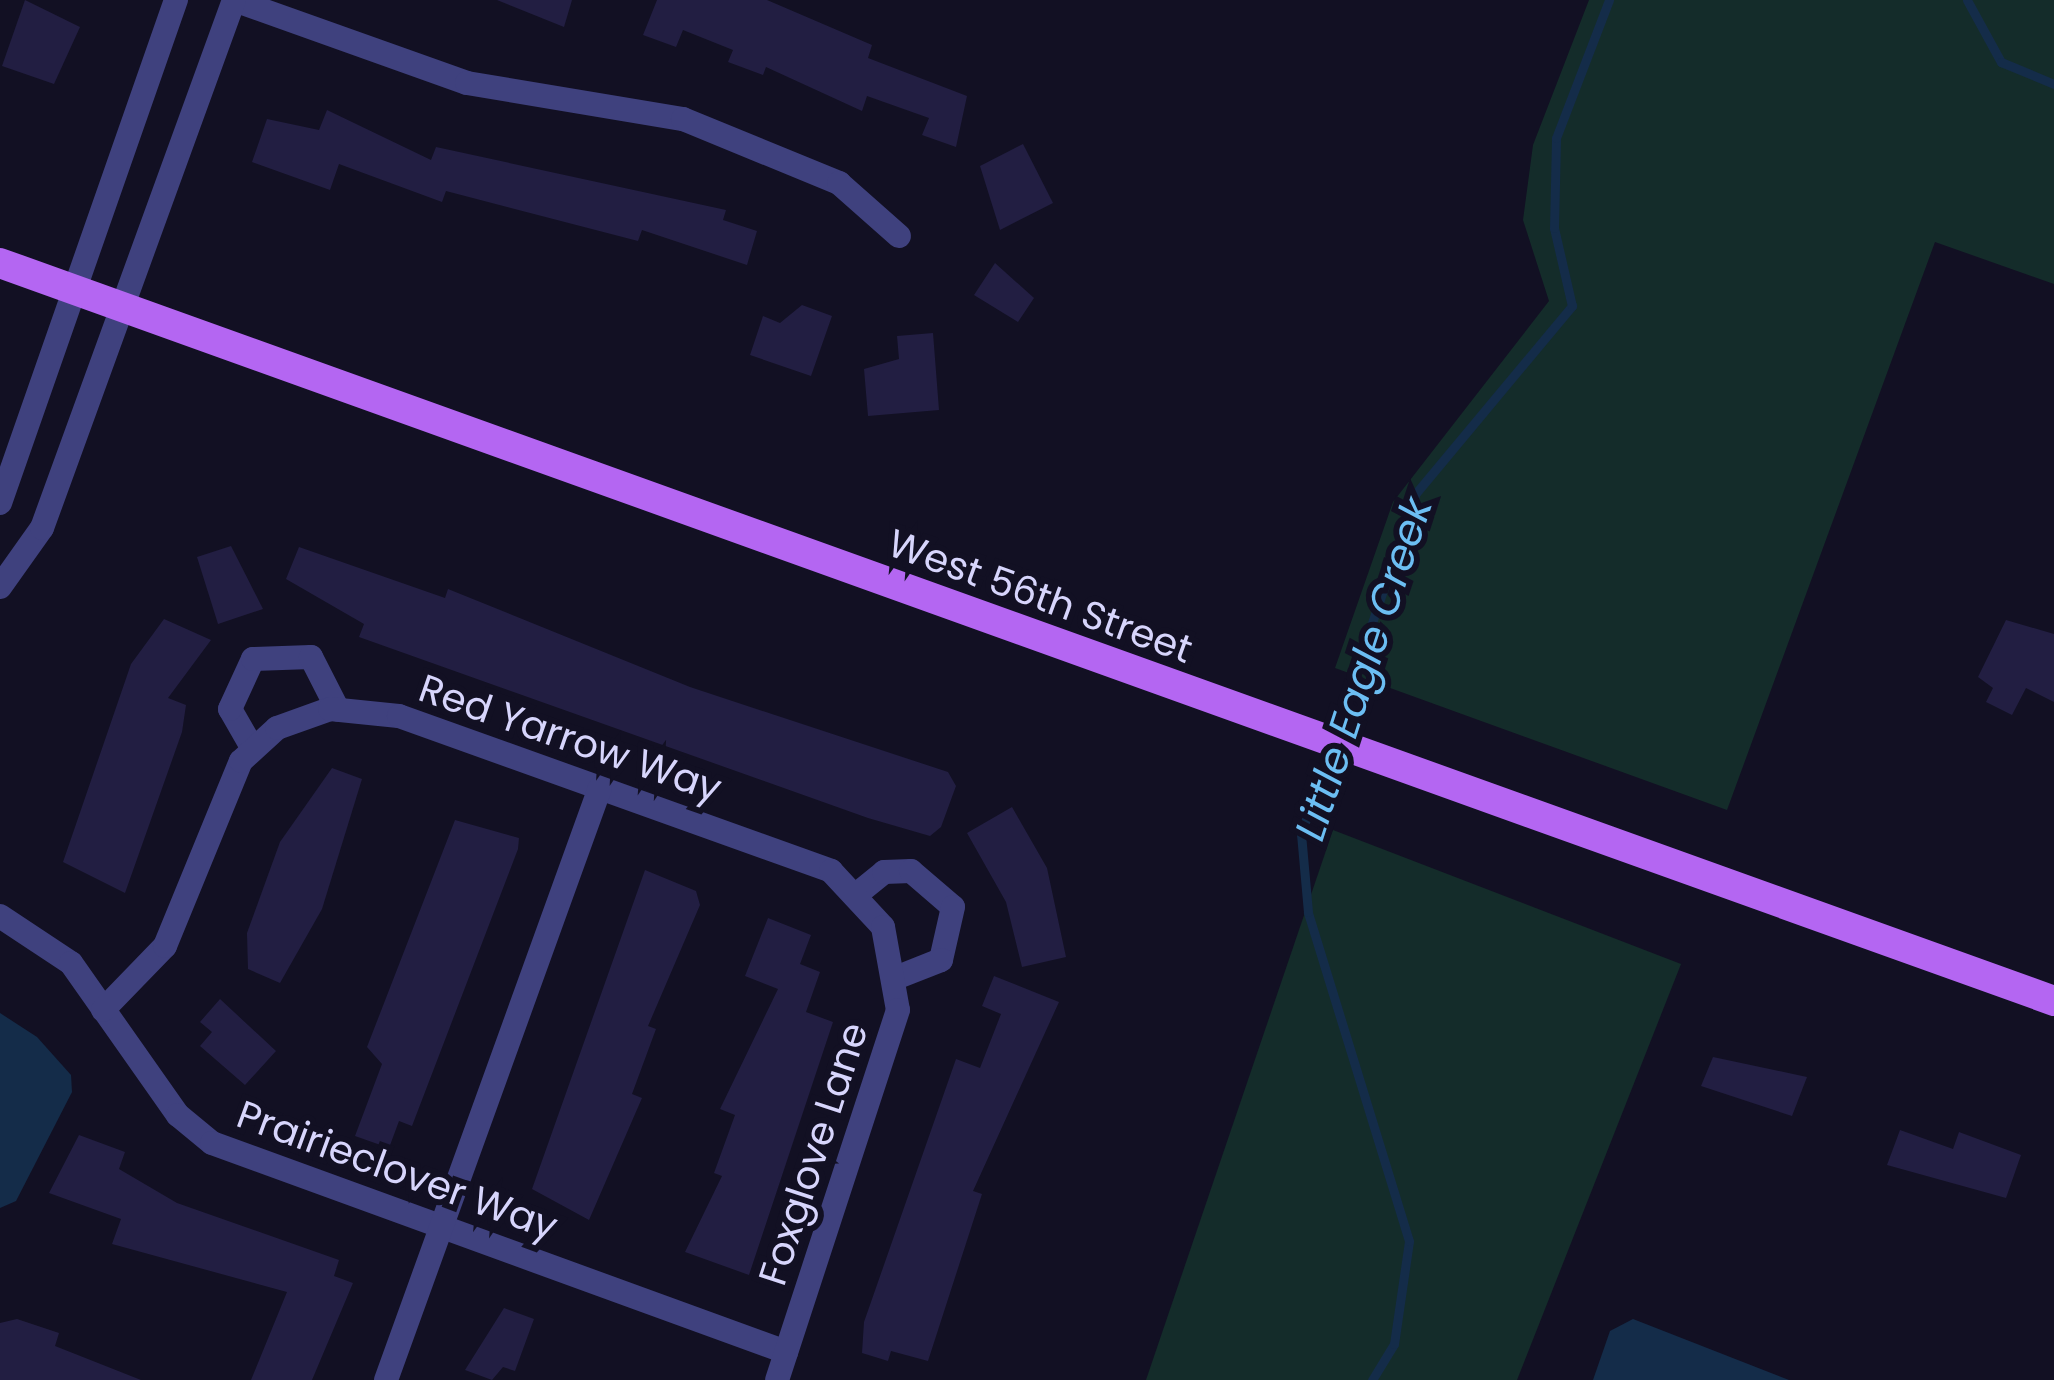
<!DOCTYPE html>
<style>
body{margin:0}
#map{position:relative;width:2054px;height:1380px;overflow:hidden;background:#121023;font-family:Poppins,sans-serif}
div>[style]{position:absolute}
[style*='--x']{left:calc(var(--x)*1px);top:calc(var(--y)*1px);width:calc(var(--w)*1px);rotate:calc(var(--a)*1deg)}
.green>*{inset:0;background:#142c2a}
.water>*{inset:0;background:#142c49}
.stream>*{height:9px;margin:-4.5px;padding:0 4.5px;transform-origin:4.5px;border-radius:4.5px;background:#142c49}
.building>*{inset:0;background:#221e42}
.minor>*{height:24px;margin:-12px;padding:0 12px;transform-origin:12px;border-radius:12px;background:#3f417e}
.primary>*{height:30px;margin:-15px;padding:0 15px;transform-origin:15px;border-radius:15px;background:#b466f2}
span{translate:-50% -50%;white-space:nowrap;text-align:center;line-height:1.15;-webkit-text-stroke:12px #121023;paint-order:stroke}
.street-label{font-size:39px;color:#d7d5fc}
.water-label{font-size:42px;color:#6cbef3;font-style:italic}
</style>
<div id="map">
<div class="green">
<div style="clip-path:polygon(1589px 0,2054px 0,2054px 284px,1935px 242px,1727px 810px,1335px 668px,1393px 502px,1549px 301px,1523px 220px,1533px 145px)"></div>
<div style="clip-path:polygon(1333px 830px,1681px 964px,1517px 1380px,1146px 1380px)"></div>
</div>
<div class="water">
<div style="clip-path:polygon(0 1013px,37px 1037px,71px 1075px,72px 1092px,16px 1201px,0 1208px)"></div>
<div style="clip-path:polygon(1633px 1319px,1789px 1380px,1593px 1380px,1610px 1331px)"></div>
</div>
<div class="stream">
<div style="--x:1967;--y:0;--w:71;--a:61.3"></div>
<div style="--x:2001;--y:62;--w:57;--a:22.5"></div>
<div style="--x:1372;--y:1380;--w:42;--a:-58.6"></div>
<div style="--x:1394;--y:1344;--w:104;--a:-81.7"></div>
<div style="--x:1409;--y:1241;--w:344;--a:-107.1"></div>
<div style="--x:1308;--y:912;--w:78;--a:-95.1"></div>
<div style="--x:1301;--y:834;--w:360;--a:-71.4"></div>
<div style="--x:1416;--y:493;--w:244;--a:-50.2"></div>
<div style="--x:1572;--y:306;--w:80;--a:-103"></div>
<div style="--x:1554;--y:228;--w:90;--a:-88.7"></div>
<div style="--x:1556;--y:138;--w:148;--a:-69"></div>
</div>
<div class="building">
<div style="clip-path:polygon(25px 0,80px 27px,54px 84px,2px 66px)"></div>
<div style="clip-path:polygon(497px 0,572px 0,564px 27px)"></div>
<div style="clip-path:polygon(657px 0,767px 0,872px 45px,868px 58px,967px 96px,956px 147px,922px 135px,929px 118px,867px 96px,862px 111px,766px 67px,763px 75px,728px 62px,733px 50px,683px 30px,676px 47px,643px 35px)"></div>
<div style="clip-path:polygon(327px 110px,431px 160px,436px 147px,726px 210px,723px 220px,757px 231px,747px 265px,642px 230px,638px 241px,446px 191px,442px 202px,339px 164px,330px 190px,252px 162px,267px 119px,319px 130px)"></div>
<div style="clip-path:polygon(1023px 144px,1053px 203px,1000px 230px,980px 166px)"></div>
<div style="clip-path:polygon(995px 263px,1034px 298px,1018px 322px,974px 295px)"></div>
<div style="clip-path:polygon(802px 305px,832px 316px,811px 376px,750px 355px,763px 316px,780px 323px)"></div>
<div style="clip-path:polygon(933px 333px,939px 410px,868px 416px,864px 369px,899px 359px,897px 336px)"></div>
<div style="clip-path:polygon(231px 546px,263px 609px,218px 624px,197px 557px)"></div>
<div style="clip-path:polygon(299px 547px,445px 598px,448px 589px,690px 687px,948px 772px,956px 786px,941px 827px,930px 836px,868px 818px,359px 637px,364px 624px,286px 579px)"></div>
<div style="clip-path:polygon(164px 619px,211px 640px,168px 698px,186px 705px,182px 732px,125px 893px,63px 862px,131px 664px)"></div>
<div style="clip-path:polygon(2006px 620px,2054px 634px,2054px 702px,2026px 688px,2012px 715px,1986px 702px,1993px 688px,1978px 677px)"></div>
<div style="clip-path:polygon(332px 768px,362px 779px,322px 909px,280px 983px,248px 969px,247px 933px,280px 842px)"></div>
<div style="clip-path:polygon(1012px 807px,1047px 868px,1066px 957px,1022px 967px,1006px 902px,967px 833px)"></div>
<div style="clip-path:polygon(455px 820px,519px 838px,518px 849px,412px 1126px,399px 1121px,389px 1148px,355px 1136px,382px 1064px,367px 1047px)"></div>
<div style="clip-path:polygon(645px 870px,696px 891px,700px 905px,648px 1026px,656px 1029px,632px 1094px,642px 1098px,589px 1220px,532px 1189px)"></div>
<div style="clip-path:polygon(768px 918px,811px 935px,800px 964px,820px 972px,806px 1012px,833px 1022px,749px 1275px,685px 1252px,722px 1176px,714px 1173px,735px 1115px,720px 1109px,778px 989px,745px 976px)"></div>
<div style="clip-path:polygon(994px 976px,1059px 1002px,973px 1191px,982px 1194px,928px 1361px,891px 1351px,888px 1361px,862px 1353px,864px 1322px,956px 1059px,980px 1068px,1001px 1014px,982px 1006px)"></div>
<div style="clip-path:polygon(220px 999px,276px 1051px,245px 1085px,200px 1046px,212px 1032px,200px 1022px)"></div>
<div style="clip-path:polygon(1713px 1057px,1807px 1077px,1792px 1116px,1701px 1086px)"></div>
<div style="clip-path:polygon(1900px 1130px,1953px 1149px,1959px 1132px,2021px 1155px,2006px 1198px,1887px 1165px)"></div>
<div style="clip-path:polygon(79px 1135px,125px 1152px,119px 1169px,177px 1203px,339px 1260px,334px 1276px,353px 1283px,312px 1380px,251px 1380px,287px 1292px,112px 1244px,121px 1219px,49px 1193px)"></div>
<div style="clip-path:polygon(504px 1308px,534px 1319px,515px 1371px,503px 1367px,492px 1380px,465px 1370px)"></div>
<div style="clip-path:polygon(17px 1319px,59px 1333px,55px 1346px,141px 1380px,0 1380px,0 1323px)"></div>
</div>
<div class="minor">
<div style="--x:234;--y:0;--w:247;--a:19.6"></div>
<div style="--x:467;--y:83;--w:219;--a:9.5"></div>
<div style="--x:683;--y:119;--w:169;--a:22.3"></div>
<div style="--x:839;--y:183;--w:80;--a:41.5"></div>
<div style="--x:0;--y:503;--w:533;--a:-70.72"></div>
<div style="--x:0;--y:587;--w:72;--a:-54.6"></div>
<div style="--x:42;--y:528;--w:562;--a:-70.02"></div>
<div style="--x:253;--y:749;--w:46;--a:-119.9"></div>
<div style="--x:230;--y:709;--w:55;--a:-65.3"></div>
<div style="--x:253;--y:659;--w:58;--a:-2"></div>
<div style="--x:311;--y:657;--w:59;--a:63"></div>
<div style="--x:857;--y:894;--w:35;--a:-39"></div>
<div style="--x:884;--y:872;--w:27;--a:-2"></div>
<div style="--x:911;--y:871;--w:55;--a:40.6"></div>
<div style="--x:953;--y:907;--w:54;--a:102.8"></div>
<div style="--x:941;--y:960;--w:46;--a:158.4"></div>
<div style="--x:0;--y:916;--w:85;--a:33.5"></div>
<div style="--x:71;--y:963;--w:186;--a:54.9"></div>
<div style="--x:178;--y:1115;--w:44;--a:39.5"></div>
<div style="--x:212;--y:1143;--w:611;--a:20.01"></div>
<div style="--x:103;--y:1010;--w:89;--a:-45.9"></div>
<div style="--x:165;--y:946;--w:200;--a:-67.7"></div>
<div style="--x:241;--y:761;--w:49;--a:-42.5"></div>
<div style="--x:277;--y:728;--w:56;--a:-19.7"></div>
<div style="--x:330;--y:709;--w:69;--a:5.8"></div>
<div style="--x:399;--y:716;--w:459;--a:19.7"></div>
<div style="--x:831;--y:871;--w:76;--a:47.1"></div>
<div style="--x:883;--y:927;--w:84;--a:79.8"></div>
<div style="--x:898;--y:1010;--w:389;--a:108.1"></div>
<div style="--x:386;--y:1380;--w:629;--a:-70.13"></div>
</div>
<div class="primary">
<div style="--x:0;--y:263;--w:2183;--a:19.76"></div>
</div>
<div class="street-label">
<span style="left:1040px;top:597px;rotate:20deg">West 56th Street</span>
<span style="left:570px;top:739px;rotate:19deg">Red Yarrow Way</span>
<span style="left:814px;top:1154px;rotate:-72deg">Foxglove Lane</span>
<span style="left:397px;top:1171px;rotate:20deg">Prairieclover Way</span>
</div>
<div class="water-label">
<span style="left:1364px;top:669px;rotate:-72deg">Little Eagle Creek</span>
</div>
</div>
